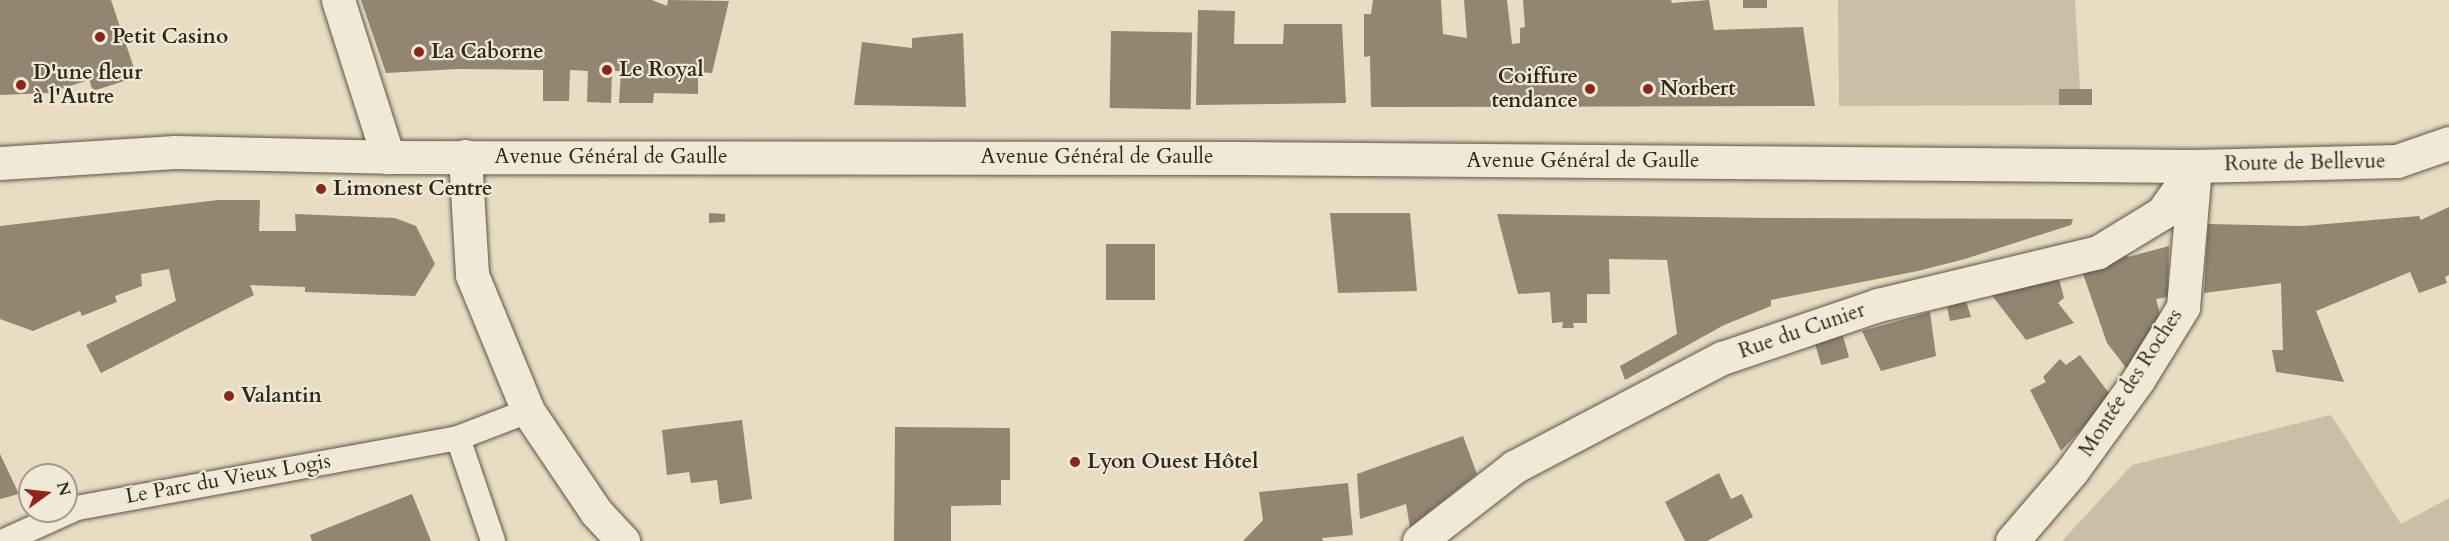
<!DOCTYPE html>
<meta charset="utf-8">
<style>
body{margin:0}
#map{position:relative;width:2449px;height:541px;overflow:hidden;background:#e8ddc3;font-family:Cardo,serif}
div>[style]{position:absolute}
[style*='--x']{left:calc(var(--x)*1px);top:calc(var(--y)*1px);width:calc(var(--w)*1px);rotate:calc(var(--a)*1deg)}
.green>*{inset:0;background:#c9bea6}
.building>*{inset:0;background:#928571;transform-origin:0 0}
.roads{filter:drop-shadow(0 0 2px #615444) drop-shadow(0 0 2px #615444)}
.lane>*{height:24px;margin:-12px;padding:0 12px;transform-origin:12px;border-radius:12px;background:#f0e9d8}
.street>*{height:33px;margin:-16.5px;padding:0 16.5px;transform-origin:16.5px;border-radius:16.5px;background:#f0e9d8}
.secondary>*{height:33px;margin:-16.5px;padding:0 16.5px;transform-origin:16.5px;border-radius:16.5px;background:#f0e9d8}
.dots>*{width:16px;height:16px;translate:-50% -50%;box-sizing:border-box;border:3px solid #f0e9d8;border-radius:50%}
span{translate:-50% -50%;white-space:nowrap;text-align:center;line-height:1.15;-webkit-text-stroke:4.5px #f0e9d8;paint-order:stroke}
.poi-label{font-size:21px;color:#342619;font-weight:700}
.left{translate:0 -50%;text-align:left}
.right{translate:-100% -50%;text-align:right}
.street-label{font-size:21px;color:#342619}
.north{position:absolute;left:18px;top:463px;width:60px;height:60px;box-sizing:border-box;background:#f0e9d8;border:2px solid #a59b8c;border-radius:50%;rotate:75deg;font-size:16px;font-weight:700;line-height:24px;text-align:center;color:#342619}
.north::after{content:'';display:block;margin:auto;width:21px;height:27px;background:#8f2418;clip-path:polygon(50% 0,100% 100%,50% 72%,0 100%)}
</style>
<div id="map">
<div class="green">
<div style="clip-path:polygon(1838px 0,2075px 0,2080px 89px,2092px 105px,1839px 106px)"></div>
<div style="clip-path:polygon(2331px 415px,2401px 524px,2449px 498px,2449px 541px,2062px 541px,2132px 465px)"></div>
</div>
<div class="building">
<div style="clip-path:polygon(0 0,111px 0,137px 77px,93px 91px,89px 80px,48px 93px,0 95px)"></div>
<div style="clip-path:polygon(361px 0,652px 0,667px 6px,668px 0,729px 1px,712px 73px,698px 72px,698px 94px,654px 93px,653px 103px,619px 103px,621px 71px,612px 71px,611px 103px,587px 102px,588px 71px,570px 70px,569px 101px,543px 101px,543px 70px,458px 69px,386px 73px)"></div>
<div style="clip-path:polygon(1373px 0,1441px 0,1443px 34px,1467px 38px,1464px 0,1507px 0,1512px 44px,1520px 43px,1520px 28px,1525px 27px,1523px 0,1671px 0,1672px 3px,1709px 0,1714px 30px,1803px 27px,1815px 106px,1371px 107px,1370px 56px,1364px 57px,1364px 14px,1371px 14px)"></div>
<div style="left:1743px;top:0;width:24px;height:8px"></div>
<div style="clip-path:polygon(1198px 10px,1235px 11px,1234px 44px,1283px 44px,1284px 24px,1342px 24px,1346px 103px,1196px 105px)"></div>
<div style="left:1111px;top:31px;width:81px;height:77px;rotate:1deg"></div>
<div style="clip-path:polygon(963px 33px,966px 107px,854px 105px,862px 42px,912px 48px,912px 38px)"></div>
<div style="left:2092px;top:89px;width:16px;height:33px;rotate:90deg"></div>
<div style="clip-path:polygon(218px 200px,260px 200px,259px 231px,296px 231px,295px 214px,395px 218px,416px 226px,435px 264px,415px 296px,305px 292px,305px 287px,250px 285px,254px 295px,101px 373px,86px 345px,176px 301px,169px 269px,141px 274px,142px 286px,115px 296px,117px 302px,82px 316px,80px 311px,33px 331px,0 319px,0 226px)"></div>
<div style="clip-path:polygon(2449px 207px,2449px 275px,2445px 277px,2447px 283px,2419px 293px,2410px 272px,2316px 311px,2344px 382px,2276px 372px,2272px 350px,2283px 350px,2281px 283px,2204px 293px,2208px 224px,2303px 226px,2419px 216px,2421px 220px)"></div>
<div style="clip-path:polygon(709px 213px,725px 214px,725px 222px,709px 223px)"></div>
<div style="clip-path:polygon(1330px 213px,1410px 213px,1417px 291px,1338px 293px)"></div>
<div style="clip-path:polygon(1497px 214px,1769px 218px,2073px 219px,2071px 225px,1965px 259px,1918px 271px,1771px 300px,1771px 306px,1724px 325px,1625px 380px,1620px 366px,1677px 334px,1667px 260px,1609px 259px,1610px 294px,1587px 294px,1587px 323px,1573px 323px,1574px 328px,1562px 328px,1563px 322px,1552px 323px,1550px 292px,1518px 294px)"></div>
<div style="left:1155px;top:244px;width:56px;height:49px;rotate:90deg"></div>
<div style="clip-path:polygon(2169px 246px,2168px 297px,2156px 299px,2160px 314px,2130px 373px,2107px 343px,2081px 268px,2126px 254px,2128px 257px)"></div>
<div style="clip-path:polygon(2058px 275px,2064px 298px,2058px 303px,2074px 323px,2026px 340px,1991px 294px)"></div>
<div style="clip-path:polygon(1966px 301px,1971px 317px,1950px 321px,1947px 307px)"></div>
<div style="clip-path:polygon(1930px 312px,1936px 356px,1881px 371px,1862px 331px)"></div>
<div style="left:1843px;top:336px;width:22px;height:29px;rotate:74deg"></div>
<div style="clip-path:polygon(2080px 355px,2112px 397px,2061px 451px,2030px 390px,2046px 382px,2043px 377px,2060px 359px,2066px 365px)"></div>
<div style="clip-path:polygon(742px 420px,752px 499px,720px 504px,717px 480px,691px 483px,689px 472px,667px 475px,662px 430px)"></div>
<div style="clip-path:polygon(895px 427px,1010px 428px,1010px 480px,1001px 480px,1001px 505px,951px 506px,951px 541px,894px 541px)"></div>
<div style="clip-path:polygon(1463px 436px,1477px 474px,1410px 527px,1406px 504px,1360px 519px,1357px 474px)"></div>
<div style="clip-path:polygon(0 454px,19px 494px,0 499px)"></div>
<div style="clip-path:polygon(1719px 473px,1731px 499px,1742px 494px,1753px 517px,1707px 541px,1685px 541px,1665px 502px)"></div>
<div style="clip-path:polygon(1348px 483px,1353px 535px,1322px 538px,1323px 541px,1243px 541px,1263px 520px,1259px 492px)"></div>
<div style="clip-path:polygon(412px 494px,431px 541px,312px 541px,310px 535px)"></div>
</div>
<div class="roads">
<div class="lane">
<div style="--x:458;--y:438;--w:109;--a:71.2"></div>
<div style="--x:4;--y:541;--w:80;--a:-24.3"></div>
<div style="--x:77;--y:508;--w:387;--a:-10.4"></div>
<div style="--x:458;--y:438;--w:75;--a:-21.1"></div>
</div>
<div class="street">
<div style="--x:338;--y:0;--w:165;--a:72.3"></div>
<div style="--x:1419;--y:541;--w:120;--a:-37.9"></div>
<div style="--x:1514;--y:467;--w:235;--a:-27.7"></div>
<div style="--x:1722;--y:358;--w:165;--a:-18.8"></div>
<div style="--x:1878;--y:305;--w:226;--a:-13.5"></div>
<div style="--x:2098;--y:252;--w:75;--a:-31.4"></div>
<div style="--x:2162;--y:213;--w:57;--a:-54.9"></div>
<div style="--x:2012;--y:541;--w:92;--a:-49.4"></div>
<div style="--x:2072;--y:471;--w:112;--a:-54"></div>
<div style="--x:2138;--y:380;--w:86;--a:-58.3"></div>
<div style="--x:2183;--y:307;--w:140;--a:-85.1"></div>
</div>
<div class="secondary">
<div style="--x:465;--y:156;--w:119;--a:86.6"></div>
<div style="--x:472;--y:275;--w:147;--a:67.6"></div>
<div style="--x:528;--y:411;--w:122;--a:56"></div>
<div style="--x:596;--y:512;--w:40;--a:47"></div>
<div style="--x:0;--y:163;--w:175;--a:-3.6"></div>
<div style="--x:175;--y:152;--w:213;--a:1.3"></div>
<div style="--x:388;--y:157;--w:851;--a:0.07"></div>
<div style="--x:1239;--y:158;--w:956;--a:0.48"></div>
<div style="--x:2195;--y:166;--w:202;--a:-1.4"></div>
<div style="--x:2397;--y:161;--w:55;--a:-19.1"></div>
</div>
</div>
<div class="dots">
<div style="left:100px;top:37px;background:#8f2418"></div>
<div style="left:419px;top:52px;background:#8f2418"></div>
<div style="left:607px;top:70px;background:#8f2418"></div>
<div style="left:21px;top:85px;background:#8f2418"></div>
<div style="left:1590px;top:89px;background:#8f2418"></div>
<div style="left:1648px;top:89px;background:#8f2418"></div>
<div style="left:321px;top:189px;background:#8f2418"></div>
<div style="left:229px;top:396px;background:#8f2418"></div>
<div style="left:1075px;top:462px;background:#8f2418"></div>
</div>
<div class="poi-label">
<span class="left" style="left:112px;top:37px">Petit Casino</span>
<span class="left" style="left:431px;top:52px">La Caborne</span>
<span class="left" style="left:619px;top:70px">Le Royal</span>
<span class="left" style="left:33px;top:85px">D'une fleur<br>à l'Autre</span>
<span class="right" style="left:1578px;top:89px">Coiffure<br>tendance</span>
<span class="left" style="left:1660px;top:89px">Norbert</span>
<span class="left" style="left:333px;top:189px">Limonest Centre</span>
<span class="left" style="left:241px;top:396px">Valantin</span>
<span class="left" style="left:1087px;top:462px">Lyon Ouest Hôtel</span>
</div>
<div class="street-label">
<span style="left:611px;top:157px">Avenue Général de Gaulle</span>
<span style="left:1097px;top:157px">Avenue Général de Gaulle</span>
<span style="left:1583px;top:161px">Avenue Général de Gaulle</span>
<span style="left:2305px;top:163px;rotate:-1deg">Route de Bellevue</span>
<span style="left:1802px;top:331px;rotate:-19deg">Rue du Cunier</span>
<span style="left:2131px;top:383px;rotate:-57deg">Montée des Roches</span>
<span style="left:228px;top:479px;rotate:-10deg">Le Parc du Vieux Logis</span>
</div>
<div class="north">N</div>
</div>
